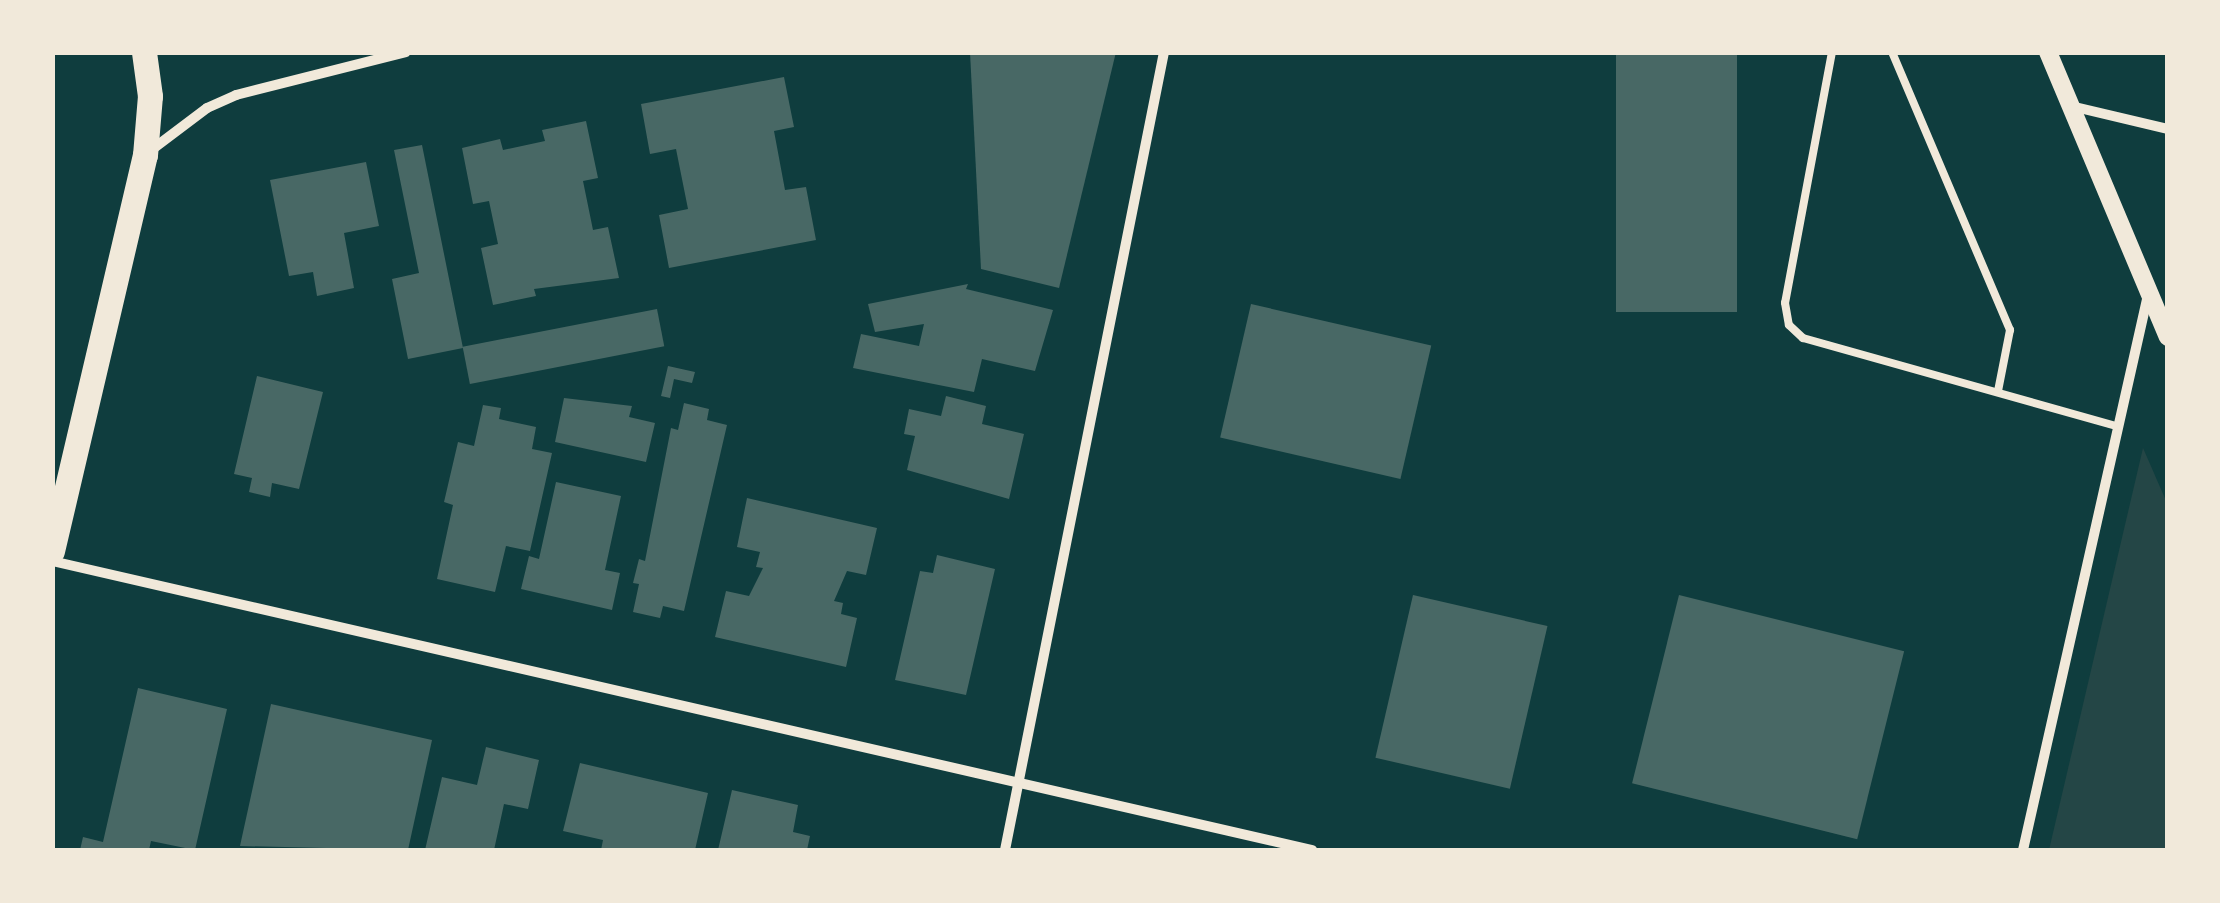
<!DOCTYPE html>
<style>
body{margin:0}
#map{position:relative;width:2220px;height:903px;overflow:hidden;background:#0f3d3e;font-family:"Varela Round",sans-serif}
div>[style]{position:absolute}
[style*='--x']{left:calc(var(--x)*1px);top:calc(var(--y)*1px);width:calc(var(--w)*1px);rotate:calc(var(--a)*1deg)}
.green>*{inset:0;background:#244646}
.building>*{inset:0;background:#486865;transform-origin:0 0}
.service>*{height:8px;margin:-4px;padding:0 4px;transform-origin:4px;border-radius:4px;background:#f1e9da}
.minor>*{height:10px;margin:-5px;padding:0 5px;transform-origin:5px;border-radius:5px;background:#f1e9da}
.tertiary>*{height:18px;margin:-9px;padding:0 9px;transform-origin:9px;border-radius:9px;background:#f1e9da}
.primary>*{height:25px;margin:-12.5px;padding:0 12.5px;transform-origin:12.5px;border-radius:12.5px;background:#f1e9da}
span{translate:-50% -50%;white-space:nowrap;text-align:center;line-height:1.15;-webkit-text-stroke:10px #f1e9da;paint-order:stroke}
.frame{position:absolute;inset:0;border:55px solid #f1e9da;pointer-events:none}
</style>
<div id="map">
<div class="green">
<div style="clip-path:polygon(2143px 448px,2167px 503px,2167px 850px,2049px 850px)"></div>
</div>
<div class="building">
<div style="clip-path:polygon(970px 52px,1116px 52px,1059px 288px,981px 269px)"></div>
<div style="left:1616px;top:52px;width:121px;height:260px"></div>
<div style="clip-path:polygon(784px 77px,794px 127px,774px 131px,785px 190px,806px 187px,816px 240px,669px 268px,659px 215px,688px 209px,676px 149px,650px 154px,641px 104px)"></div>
<div style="clip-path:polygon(586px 121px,598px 178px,583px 181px,593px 230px,608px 227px,619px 278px,534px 289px,536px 296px,493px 305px,481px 248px,498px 244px,489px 201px,473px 204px,462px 148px,500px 139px,503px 150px,545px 141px,542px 130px)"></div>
<div style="clip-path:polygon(422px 145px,463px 348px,408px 359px,392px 279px,419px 273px,394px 150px)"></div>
<div style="clip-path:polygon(366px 162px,379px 226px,344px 233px,354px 288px,317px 296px,313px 272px,289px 276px,270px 180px)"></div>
<div style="clip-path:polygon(968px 284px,966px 289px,1053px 310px,1035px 371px,982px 359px,974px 392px,853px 368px,861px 334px,919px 346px,924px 324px,875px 332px,868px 304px)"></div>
<div style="left:1251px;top:304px;width:185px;height:137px;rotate:13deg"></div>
<div style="left:657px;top:309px;width:38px;height:198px;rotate:79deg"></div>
<div style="clip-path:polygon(668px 366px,695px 372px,692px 383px,674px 379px,670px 398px,661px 396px)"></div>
<div style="clip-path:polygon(257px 376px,323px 392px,299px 489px,272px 483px,270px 497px,249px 492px,252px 478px,234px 474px)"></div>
<div style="clip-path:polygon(946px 396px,986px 406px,982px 424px,1024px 434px,1009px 499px,907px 470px,915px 436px,904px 434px,909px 409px,941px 416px)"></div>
<div style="clip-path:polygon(564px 398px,632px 406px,629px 417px,655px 423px,646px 462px,555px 442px)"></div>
<div style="clip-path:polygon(684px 403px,709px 409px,707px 420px,727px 425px,684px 611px,663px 606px,660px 618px,633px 612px,639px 584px,633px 583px,639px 559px,645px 561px,671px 428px,678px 430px)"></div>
<div style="clip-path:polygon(483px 405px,501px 408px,499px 419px,536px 427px,532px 449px,552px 453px,530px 551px,506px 546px,495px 592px,437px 579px,453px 505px,444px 502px,458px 442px,474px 446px)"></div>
<div style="clip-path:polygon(556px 482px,621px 496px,605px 570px,620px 573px,612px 610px,521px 589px,529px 556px,539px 559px)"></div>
<div style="clip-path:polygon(747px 498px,877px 528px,866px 575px,847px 571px,834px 601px,843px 603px,841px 614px,857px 618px,846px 667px,715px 637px,726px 591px,749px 596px,763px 568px,756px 567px,760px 552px,737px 547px)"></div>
<div style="clip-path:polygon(937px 555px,995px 569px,966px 695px,895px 680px,920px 571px,933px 573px)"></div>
<div style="left:1413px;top:595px;width:138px;height:167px;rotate:13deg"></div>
<div style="left:1679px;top:595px;width:232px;height:194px;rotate:14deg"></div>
<div style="clip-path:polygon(138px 688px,227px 709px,195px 850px,151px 841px,149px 850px,80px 850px,83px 837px,103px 842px)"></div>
<div style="clip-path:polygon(271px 704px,432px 740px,408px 850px,240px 846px)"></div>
<div style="clip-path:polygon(486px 747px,539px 760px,528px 809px,504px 804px,494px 850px,425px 850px,442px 777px,477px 785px)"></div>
<div style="clip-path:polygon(580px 763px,708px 793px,695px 850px,601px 850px,603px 840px,563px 831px)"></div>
<div style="clip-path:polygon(732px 790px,798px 805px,793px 832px,810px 836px,807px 850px,718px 850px)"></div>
</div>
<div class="service">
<div style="--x:1832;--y:52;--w:255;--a:100.6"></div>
<div style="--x:1785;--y:303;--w:22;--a:80"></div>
<div style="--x:1789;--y:325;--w:19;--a:43"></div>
<div style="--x:1803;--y:338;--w:328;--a:15.7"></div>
<div style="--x:1892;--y:52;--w:302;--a:67"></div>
<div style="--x:2010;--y:330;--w:62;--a:101.1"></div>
</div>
<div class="minor">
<div style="--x:2075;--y:107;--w:96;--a:13.3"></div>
<div style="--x:150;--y:151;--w:71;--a:-37"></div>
<div style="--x:207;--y:108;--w:32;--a:-24"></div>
<div style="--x:236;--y:95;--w:175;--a:-14.2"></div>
<div style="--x:52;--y:561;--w:1293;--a:12.92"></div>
<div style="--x:1005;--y:850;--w:814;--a:-78.73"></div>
<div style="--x:2023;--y:850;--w:569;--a:-77.31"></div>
</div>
<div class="tertiary">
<div style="--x:2048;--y:52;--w:309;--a:67.2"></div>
</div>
<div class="primary">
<div style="--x:52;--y:551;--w:407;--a:-76.8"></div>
<div style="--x:145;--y:155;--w:59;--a:-85.2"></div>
<div style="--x:150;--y:96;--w:44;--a:-97.8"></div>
</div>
<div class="frame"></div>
</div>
